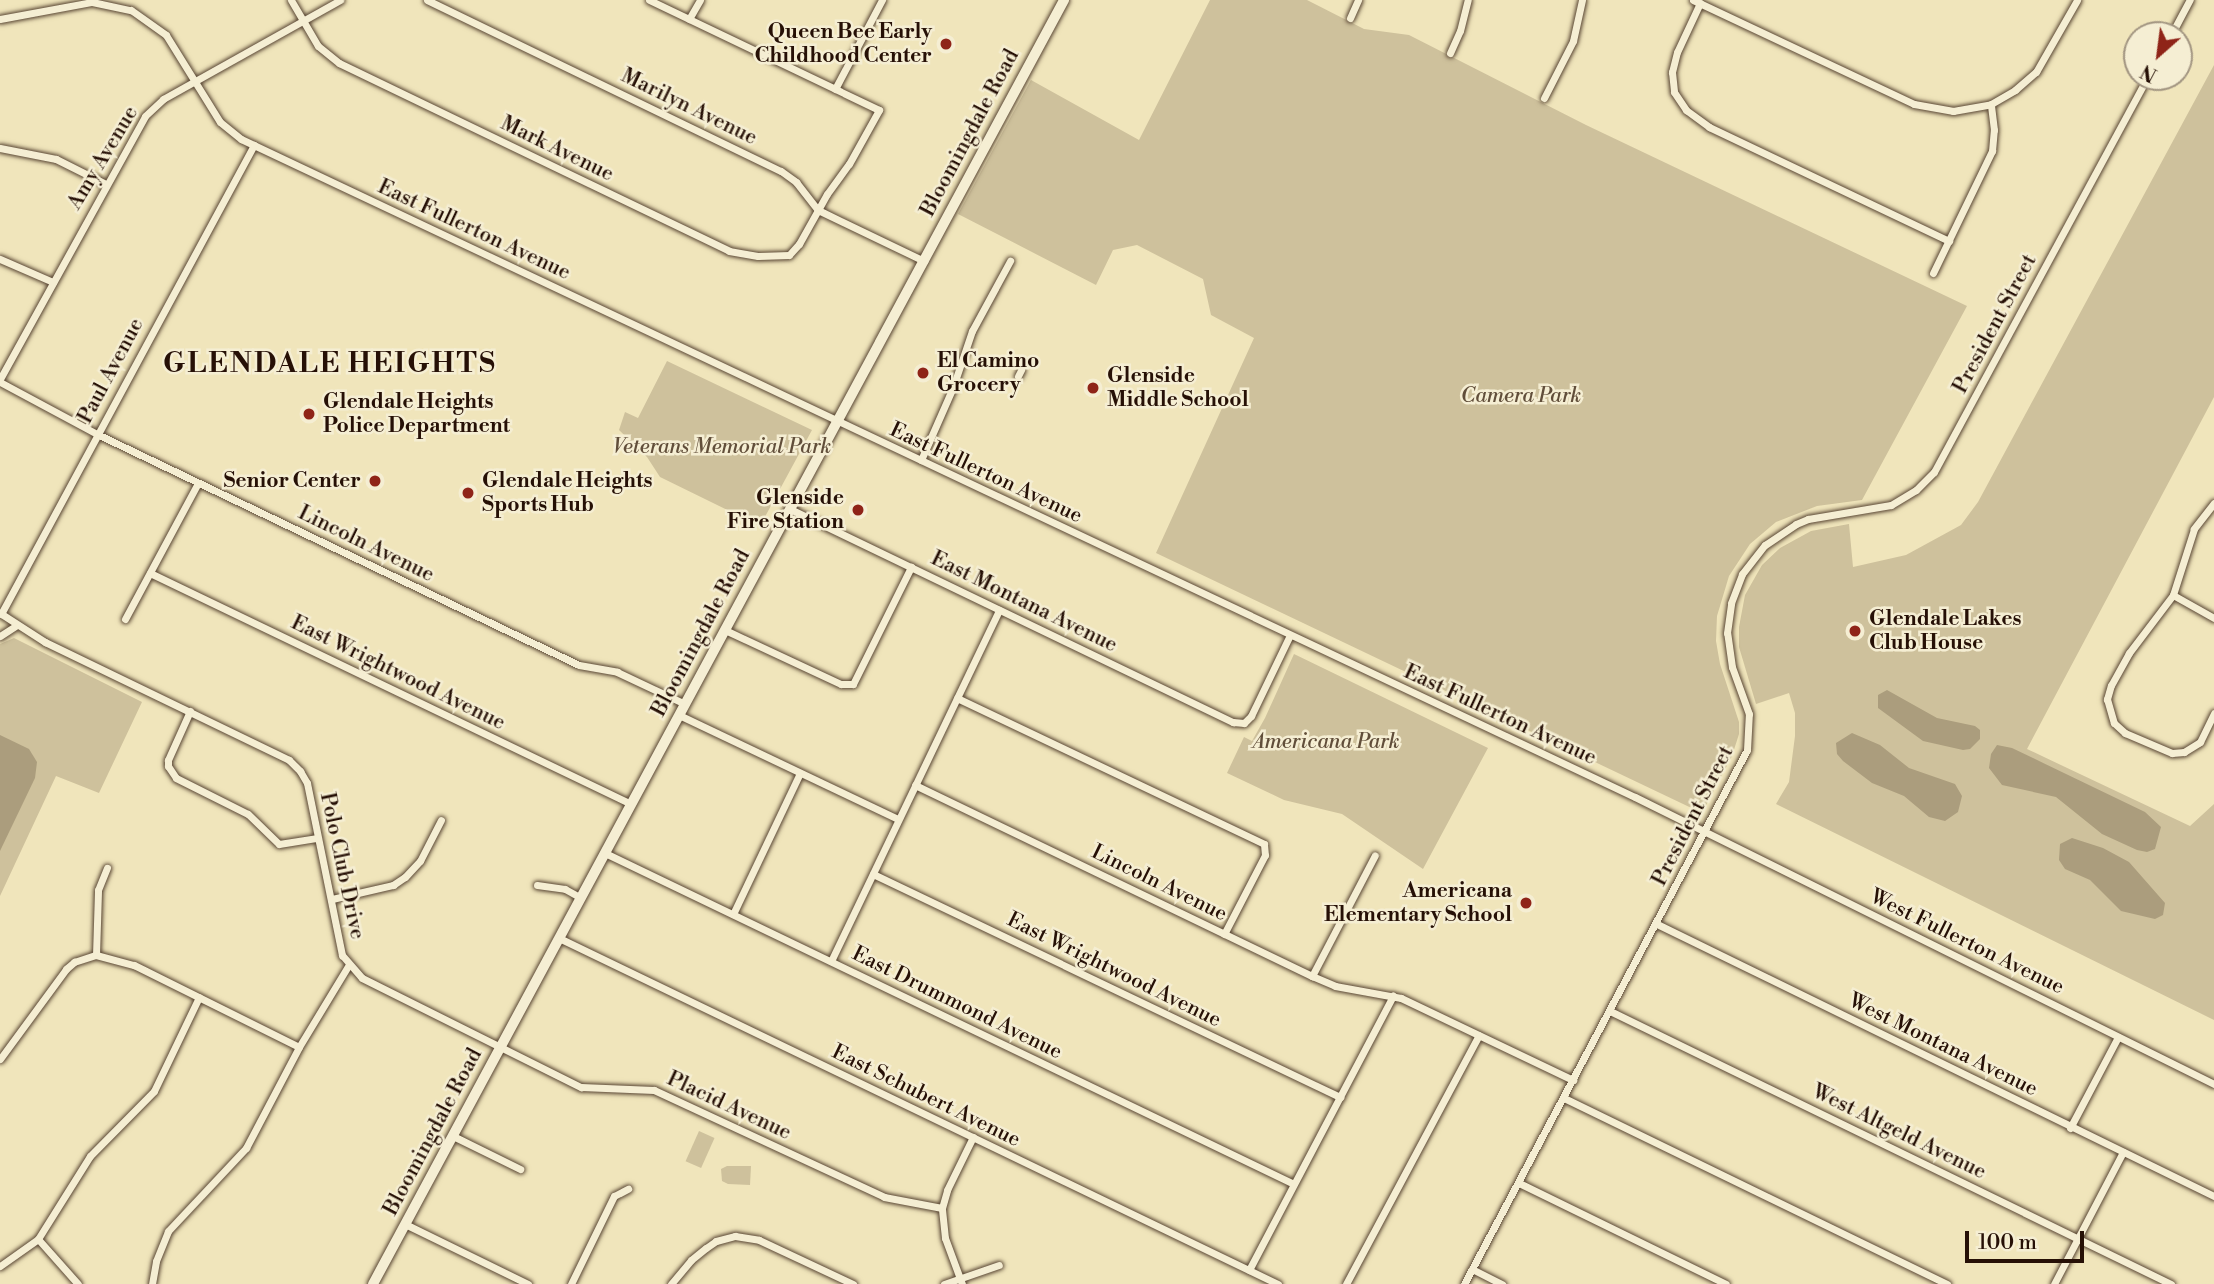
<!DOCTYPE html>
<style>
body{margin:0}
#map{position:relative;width:2214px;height:1284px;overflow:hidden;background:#f0e5bb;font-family:"Libre Bodoni",serif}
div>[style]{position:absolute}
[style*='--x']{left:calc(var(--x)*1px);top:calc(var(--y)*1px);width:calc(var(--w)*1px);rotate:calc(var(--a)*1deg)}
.green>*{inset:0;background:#cec19c;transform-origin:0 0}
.water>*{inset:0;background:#ab9d7d}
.roads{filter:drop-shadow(0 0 2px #584533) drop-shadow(0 0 2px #584533)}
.minor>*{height:7px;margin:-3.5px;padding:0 3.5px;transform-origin:3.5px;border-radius:3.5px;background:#f5eed3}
.secondary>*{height:10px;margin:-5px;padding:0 5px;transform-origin:5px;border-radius:5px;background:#f5eed3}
.dots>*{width:19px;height:19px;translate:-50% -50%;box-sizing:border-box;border:4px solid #f5eed3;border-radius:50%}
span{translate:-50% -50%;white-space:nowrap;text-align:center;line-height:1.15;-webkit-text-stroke:5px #f5eed3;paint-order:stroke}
.poi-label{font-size:21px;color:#261006;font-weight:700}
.right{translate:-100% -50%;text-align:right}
.left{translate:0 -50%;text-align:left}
.street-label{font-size:21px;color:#261006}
.park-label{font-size:21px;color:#614e3a;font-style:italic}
.district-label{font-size:28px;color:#261006;font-weight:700;letter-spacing:2px}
.north{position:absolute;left:2123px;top:21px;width:70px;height:70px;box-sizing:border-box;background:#f5eed3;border:2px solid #a29581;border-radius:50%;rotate:208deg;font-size:19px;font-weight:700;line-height:28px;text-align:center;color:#261006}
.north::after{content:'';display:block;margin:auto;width:24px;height:32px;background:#8f2418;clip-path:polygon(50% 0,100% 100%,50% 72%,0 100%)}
.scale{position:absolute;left:1965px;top:1231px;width:119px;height:32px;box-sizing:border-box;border:4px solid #261006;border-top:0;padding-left:9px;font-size:21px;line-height:24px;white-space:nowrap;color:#261006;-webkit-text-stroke:5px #f5eed3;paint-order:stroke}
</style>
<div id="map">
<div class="green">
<div style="clip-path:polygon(1210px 0,1307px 0,1364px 29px,1409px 35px,1586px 125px,1967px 306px,1862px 500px,1817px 506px,1776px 522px,1750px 544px,1729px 576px,1717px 616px,1716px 641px,1720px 664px,1739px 722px,1739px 734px,1732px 756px,1702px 813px,1156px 553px,1254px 338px,1211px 315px,1203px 279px,1137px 245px,1113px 250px,1096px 285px,958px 214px,1031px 80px,1139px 140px)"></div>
<div style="clip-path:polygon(2214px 65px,2214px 397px,2027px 749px,2190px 826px,2214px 804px,2214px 1020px,1776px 804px,1789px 782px,1795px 736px,1795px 713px,1789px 693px,1756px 704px,1739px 647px,1739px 627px,1745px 595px,1762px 565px,1780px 548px,1811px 531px,1849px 524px,1853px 567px,1906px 555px,1961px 525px,1978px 502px)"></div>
<div style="clip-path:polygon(667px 361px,812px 430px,760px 526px,660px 477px,647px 457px,619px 430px,625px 412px,638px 418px)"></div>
<div style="clip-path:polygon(14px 638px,142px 702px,99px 793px,56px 776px,0 896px,0 644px)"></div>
<div style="clip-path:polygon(1294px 654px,1488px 748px,1423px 869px,1342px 814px,1284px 800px,1227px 773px,1244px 737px,1252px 741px,1265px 718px)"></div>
<div style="left:699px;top:1131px;width:17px;height:33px;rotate:24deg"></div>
<div style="clip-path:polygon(727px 1166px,751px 1166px,750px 1185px,728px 1184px,722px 1181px,721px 1169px)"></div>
</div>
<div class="water">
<div style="clip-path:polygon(1887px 690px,1937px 718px,1975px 726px,1980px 730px,1980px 739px,1970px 749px,1963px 750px,1923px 741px,1878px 708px,1878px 695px)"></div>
<div style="clip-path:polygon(1852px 733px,1880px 745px,1909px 768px,1955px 784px,1962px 796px,1958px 812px,1945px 821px,1929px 817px,1904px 796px,1872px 783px,1843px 761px,1837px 754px,1836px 743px)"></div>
<div style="clip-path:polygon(0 735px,29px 749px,37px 762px,35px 778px,0 851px)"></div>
<div style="clip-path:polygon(1997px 745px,2012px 748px,2145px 812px,2161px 827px,2155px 849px,2147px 852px,2137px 850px,2102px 834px,2056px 797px,2002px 785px,1989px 768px,1991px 754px)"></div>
<div style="clip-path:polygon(2072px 838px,2103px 848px,2129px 862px,2165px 903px,2163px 915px,2155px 919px,2121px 911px,2090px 880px,2065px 869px,2059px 860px,2060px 844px)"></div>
</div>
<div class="roads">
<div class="minor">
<div style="--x:291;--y:0;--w:53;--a:59.6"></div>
<div style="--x:318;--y:46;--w:27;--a:39"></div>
<div style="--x:339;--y:63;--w:433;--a:25.7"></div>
<div style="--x:729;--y:251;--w:29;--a:10"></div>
<div style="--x:758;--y:256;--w:31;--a:-2"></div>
<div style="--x:789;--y:255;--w:15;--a:-48"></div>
<div style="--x:799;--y:244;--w:57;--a:-60.8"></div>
<div style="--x:827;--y:194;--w:37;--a:-54"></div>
<div style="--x:849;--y:164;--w:62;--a:-60.9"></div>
<div style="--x:879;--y:110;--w:255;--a:-154.4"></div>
<div style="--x:427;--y:0;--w:393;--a:25.8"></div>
<div style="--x:781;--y:171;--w:19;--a:36"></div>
<div style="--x:796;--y:182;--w:36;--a:52"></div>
<div style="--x:818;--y:210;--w:118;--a:25.7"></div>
<div style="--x:1693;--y:0;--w:244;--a:25.2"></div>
<div style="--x:1914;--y:104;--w:40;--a:10"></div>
<div style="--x:1953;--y:111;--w:39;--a:-10"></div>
<div style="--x:1700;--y:3;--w:54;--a:115.1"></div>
<div style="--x:1677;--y:52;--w:21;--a:104"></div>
<div style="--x:1672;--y:72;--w:20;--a:84"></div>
<div style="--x:1674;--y:92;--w:22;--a:56"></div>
<div style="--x:1686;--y:110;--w:29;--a:36"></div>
<div style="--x:1709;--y:127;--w:266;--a:25.4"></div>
<div style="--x:1350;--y:18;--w:20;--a:-66"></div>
<div style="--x:0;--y:19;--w:94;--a:-10.5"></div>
<div style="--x:92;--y:2;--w:40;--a:12"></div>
<div style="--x:131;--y:10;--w:43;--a:35.5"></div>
<div style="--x:166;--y:35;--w:102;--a:58.2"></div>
<div style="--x:220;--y:122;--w:27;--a:39"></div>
<div style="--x:241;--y:139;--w:1541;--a:25.27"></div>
<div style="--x:1635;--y:797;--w:646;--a:26.37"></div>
<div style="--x:689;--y:19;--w:22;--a:-60"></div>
<div style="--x:2171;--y:35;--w:40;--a:-62"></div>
<div style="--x:1450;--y:53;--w:24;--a:-66"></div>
<div style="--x:1460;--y:31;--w:32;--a:-76"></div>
<div style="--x:835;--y:89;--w:101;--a:-62.2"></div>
<div style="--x:1544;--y:98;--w:64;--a:-63"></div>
<div style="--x:1573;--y:41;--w:42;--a:-77.6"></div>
<div style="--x:0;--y:148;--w:57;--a:11.1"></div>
<div style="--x:56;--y:159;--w:56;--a:26.6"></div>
<div style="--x:0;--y:259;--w:58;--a:23.5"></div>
<div style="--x:1933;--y:273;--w:136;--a:-64.2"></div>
<div style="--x:1992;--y:151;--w:21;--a:-85"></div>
<div style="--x:1994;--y:130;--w:26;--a:-97"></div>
<div style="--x:1991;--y:104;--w:28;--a:-30"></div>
<div style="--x:2015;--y:90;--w:28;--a:-41"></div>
<div style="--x:2036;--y:72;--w:83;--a:-60.3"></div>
<div style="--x:1018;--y:376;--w:7;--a:-63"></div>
<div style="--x:0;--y:379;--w:300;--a:-61.1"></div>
<div style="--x:145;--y:116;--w:25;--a:-43"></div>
<div style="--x:163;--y:99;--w:203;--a:-29.2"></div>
<div style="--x:0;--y:382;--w:110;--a:28.2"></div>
<div style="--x:97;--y:434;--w:534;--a:25.61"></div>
<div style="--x:579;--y:665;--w:39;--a:10"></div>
<div style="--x:617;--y:672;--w:75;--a:25.2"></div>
<div style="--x:921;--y:460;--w:80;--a:-66.3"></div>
<div style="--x:953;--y:387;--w:59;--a:-71.3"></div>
<div style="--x:972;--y:331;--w:80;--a:-61.5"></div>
<div style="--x:2214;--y:503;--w:33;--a:128"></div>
<div style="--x:2194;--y:529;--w:69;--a:107.7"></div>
<div style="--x:2173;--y:595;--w:73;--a:127.2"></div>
<div style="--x:2129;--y:653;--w:37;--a:119"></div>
<div style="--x:2111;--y:685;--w:15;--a:106"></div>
<div style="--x:2107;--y:699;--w:25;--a:74"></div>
<div style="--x:2114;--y:723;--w:15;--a:42"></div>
<div style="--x:2125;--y:733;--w:51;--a:23.1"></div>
<div style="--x:2172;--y:753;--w:12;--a:-5"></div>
<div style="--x:2184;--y:752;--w:19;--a:-32"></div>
<div style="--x:2200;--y:742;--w:32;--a:-64"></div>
<div style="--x:790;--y:509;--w:492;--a:25.7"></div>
<div style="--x:1233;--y:722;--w:11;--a:5"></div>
<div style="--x:1244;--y:723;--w:10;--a:-45"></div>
<div style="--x:1251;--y:716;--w:90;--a:-64.3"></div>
<div style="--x:150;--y:573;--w:534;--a:25.65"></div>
<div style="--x:2173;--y:595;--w:47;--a:29.3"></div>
<div style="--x:0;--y:613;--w:54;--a:32.8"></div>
<div style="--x:45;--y:642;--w:271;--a:25.8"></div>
<div style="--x:289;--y:760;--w:16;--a:45"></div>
<div style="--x:300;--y:771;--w:14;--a:60"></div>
<div style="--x:307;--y:783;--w:176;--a:78.5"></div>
<div style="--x:342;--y:955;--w:30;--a:49"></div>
<div style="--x:362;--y:978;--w:245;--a:26.5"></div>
<div style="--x:581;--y:1087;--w:73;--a:2.4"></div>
<div style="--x:654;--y:1090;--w:254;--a:24.9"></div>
<div style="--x:884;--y:1197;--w:59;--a:10.7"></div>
<div style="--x:1;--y:614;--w:533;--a:-61.66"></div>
<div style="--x:125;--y:619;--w:154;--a:-61.8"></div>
<div style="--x:725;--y:630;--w:128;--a:25"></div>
<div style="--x:841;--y:684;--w:12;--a:0"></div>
<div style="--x:853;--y:684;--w:131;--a:-63.6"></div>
<div style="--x:0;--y:636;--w:20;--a:-33"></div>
<div style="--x:957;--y:698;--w:340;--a:25.4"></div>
<div style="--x:1264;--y:844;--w:11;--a:85"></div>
<div style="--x:1265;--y:855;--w:89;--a:117.4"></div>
<div style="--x:190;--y:711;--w:54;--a:114.2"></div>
<div style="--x:168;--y:760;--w:6;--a:90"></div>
<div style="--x:168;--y:766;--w:14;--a:56"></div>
<div style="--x:176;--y:778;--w:80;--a:26.6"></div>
<div style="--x:248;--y:814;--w:43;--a:44.1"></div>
<div style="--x:279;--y:844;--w:39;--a:-9"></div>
<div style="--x:679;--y:715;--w:242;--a:25.4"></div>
<div style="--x:915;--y:785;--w:441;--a:25.7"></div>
<div style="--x:1312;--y:976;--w:25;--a:23"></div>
<div style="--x:1335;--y:986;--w:67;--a:10.3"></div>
<div style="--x:1401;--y:998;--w:191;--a:25.5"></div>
<div style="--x:605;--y:853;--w:764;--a:25.66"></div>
<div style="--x:873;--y:874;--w:518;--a:25.53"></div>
<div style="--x:537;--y:885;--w:28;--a:8"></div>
<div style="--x:565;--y:889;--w:18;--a:29"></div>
<div style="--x:332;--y:899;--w:63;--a:-12.9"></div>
<div style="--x:393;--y:885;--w:14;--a:-34"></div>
<div style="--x:405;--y:877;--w:22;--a:-47"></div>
<div style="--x:420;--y:861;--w:46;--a:-62.9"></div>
<div style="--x:733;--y:914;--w:156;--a:-64.6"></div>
<div style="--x:1657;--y:924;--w:620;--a:26.03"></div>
<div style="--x:559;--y:938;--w:798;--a:25.7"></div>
<div style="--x:96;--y:955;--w:65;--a:-88.2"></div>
<div style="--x:98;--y:890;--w:24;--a:-68"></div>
<div style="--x:831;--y:961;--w:389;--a:-64.4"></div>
<div style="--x:1312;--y:976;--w:136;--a:-62.5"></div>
<div style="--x:1610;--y:1011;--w:624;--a:25.95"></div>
<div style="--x:0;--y:1059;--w:112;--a:-53.7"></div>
<div style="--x:66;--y:969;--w:11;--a:-41"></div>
<div style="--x:74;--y:962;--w:23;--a:-18"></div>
<div style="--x:96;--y:955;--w:39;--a:15"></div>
<div style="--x:134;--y:965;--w:184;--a:26.4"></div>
<div style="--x:1564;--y:1098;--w:426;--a:25.9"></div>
<div style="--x:2070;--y:1128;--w:103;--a:-62.2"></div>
<div style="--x:453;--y:1136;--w:75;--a:26.2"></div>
<div style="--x:1519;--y:1183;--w:230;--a:26"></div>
<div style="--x:405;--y:1224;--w:137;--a:26"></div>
<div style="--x:38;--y:1239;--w:60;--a:48.4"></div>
<div style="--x:0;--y:1266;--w:47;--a:-35.4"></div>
<div style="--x:38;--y:1239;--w:98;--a:-57.9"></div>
<div style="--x:90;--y:1156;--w:91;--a:-45.4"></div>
<div style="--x:154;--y:1091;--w:104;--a:-64.4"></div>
<div style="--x:1472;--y:1269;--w:34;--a:27"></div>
<div style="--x:1249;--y:1270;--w:310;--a:-62.3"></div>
<div style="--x:152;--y:1284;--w:23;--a:-80"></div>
<div style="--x:156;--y:1261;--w:32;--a:-68"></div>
<div style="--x:168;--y:1231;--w:114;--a:-46.8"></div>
<div style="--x:246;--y:1148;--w:114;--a:-62.3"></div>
<div style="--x:299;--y:1047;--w:95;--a:-58.8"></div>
<div style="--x:571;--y:1284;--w:98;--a:-64"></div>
<div style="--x:614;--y:1196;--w:16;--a:-27"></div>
<div style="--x:671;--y:1284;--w:31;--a:-50"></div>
<div style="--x:691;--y:1260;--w:19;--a:-39"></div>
<div style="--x:706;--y:1248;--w:12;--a:-35"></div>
<div style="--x:716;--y:1241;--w:20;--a:-15"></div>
<div style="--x:735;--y:1236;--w:24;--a:9"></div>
<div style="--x:759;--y:1240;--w:104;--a:25.1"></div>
<div style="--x:944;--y:1284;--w:58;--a:-19.1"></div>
<div style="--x:962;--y:1284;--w:49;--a:-110.3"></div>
<div style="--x:945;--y:1238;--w:30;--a:-96"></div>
<div style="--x:942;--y:1208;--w:19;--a:-74"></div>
<div style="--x:947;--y:1190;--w:59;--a:-63.9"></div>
<div style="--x:1346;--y:1284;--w:282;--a:-61.9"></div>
<div style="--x:1464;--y:1284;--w:604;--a:-62.08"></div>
<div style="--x:1747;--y:750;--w:36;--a:-87"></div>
<div style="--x:1749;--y:714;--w:50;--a:-109.9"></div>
<div style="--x:1732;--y:667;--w:34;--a:-98"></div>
<div style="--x:1727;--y:633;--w:30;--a:-82"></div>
<div style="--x:1731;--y:603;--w:31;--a:-69"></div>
<div style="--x:1742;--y:574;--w:37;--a:-52"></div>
<div style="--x:1765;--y:545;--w:37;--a:-34"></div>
<div style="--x:1796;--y:524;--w:13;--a:-23"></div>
<div style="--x:1808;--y:519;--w:84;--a:-9.6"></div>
<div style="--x:1891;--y:505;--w:29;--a:-31"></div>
<div style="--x:1916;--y:490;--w:25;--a:-45"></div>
<div style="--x:1934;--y:472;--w:449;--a:-61.6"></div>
<div style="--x:2054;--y:1284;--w:149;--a:-62.4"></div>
</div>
<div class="secondary">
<div style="--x:373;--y:1284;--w:1458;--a:-61.71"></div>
</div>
</div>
<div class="dots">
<div style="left:946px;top:44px;background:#8f2418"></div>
<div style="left:923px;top:373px;background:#8f2418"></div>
<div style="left:1093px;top:388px;background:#8f2418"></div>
<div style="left:309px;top:414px;background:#8f2418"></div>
<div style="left:375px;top:481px;background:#8f2418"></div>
<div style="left:468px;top:493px;background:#8f2418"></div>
<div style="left:858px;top:510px;background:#8f2418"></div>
<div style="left:1855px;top:631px;background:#8f2418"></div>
<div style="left:1526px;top:903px;background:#8f2418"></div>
</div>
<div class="poi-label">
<span class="right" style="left:932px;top:44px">Queen Bee Early<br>Childhood Center</span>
<span class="left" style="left:937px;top:373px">El Camino<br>Grocery</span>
<span class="left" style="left:1107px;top:388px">Glenside<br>Middle School</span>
<span class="left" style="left:323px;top:414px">Glendale Heights<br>Police Department</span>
<span class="right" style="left:361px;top:481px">Senior Center</span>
<span class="left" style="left:482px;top:493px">Glendale Heights<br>Sports Hub</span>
<span class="right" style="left:844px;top:510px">Glenside<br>Fire Station</span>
<span class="left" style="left:1869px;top:631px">Glendale Lakes<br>Club House</span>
<span class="right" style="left:1512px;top:903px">Americana<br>Elementary School</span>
</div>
<div class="street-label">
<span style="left:689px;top:107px;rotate:26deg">Marilyn Avenue</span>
<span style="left:970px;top:133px;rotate:-62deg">Bloomingdale Road</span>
<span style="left:557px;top:149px;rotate:26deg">Mark Avenue</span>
<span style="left:103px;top:158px;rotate:-59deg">Amy Avenue</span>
<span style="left:474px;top:230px;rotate:25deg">East Fullerton Avenue</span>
<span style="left:1995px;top:324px;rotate:-62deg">President Street</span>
<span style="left:111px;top:371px;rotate:-62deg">Paul Avenue</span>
<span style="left:986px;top:473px;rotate:25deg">East Fullerton Avenue</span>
<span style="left:366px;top:544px;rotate:26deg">Lincoln Avenue</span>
<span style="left:1024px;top:602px;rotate:26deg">East Montana Avenue</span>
<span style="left:701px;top:633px;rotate:-62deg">Bloomingdale Road</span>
<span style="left:398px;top:673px;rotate:26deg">East Wrightwood Avenue</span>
<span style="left:1500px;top:715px;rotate:25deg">East Fullerton Avenue</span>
<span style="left:1693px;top:816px;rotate:-63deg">President Street</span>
<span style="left:342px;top:866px;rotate:78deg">Polo Club Drive</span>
<span style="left:1159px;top:883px;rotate:26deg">Lincoln Avenue</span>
<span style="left:1967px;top:942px;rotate:26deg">West Fullerton Avenue</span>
<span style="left:1114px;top:970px;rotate:26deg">East Wrightwood Avenue</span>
<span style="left:957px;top:1003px;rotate:26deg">East Drummond Avenue</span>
<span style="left:1943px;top:1045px;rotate:26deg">West Montana Avenue</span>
<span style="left:926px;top:1096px;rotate:26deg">East Schubert Avenue</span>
<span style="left:729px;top:1106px;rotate:25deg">Placid Avenue</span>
<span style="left:433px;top:1132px;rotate:-62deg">Bloomingdale Road</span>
<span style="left:1899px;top:1132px;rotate:26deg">West Altgeld Avenue</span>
</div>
<div class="park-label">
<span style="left:1521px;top:396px">Camera Park</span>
<span style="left:722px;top:447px">Veterans Memorial Park</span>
<span style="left:1326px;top:742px">Americana Park</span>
</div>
<div class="district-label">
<span style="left:330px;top:364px">GLENDALE HEIGHTS</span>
</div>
<div class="north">N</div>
<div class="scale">100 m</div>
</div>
